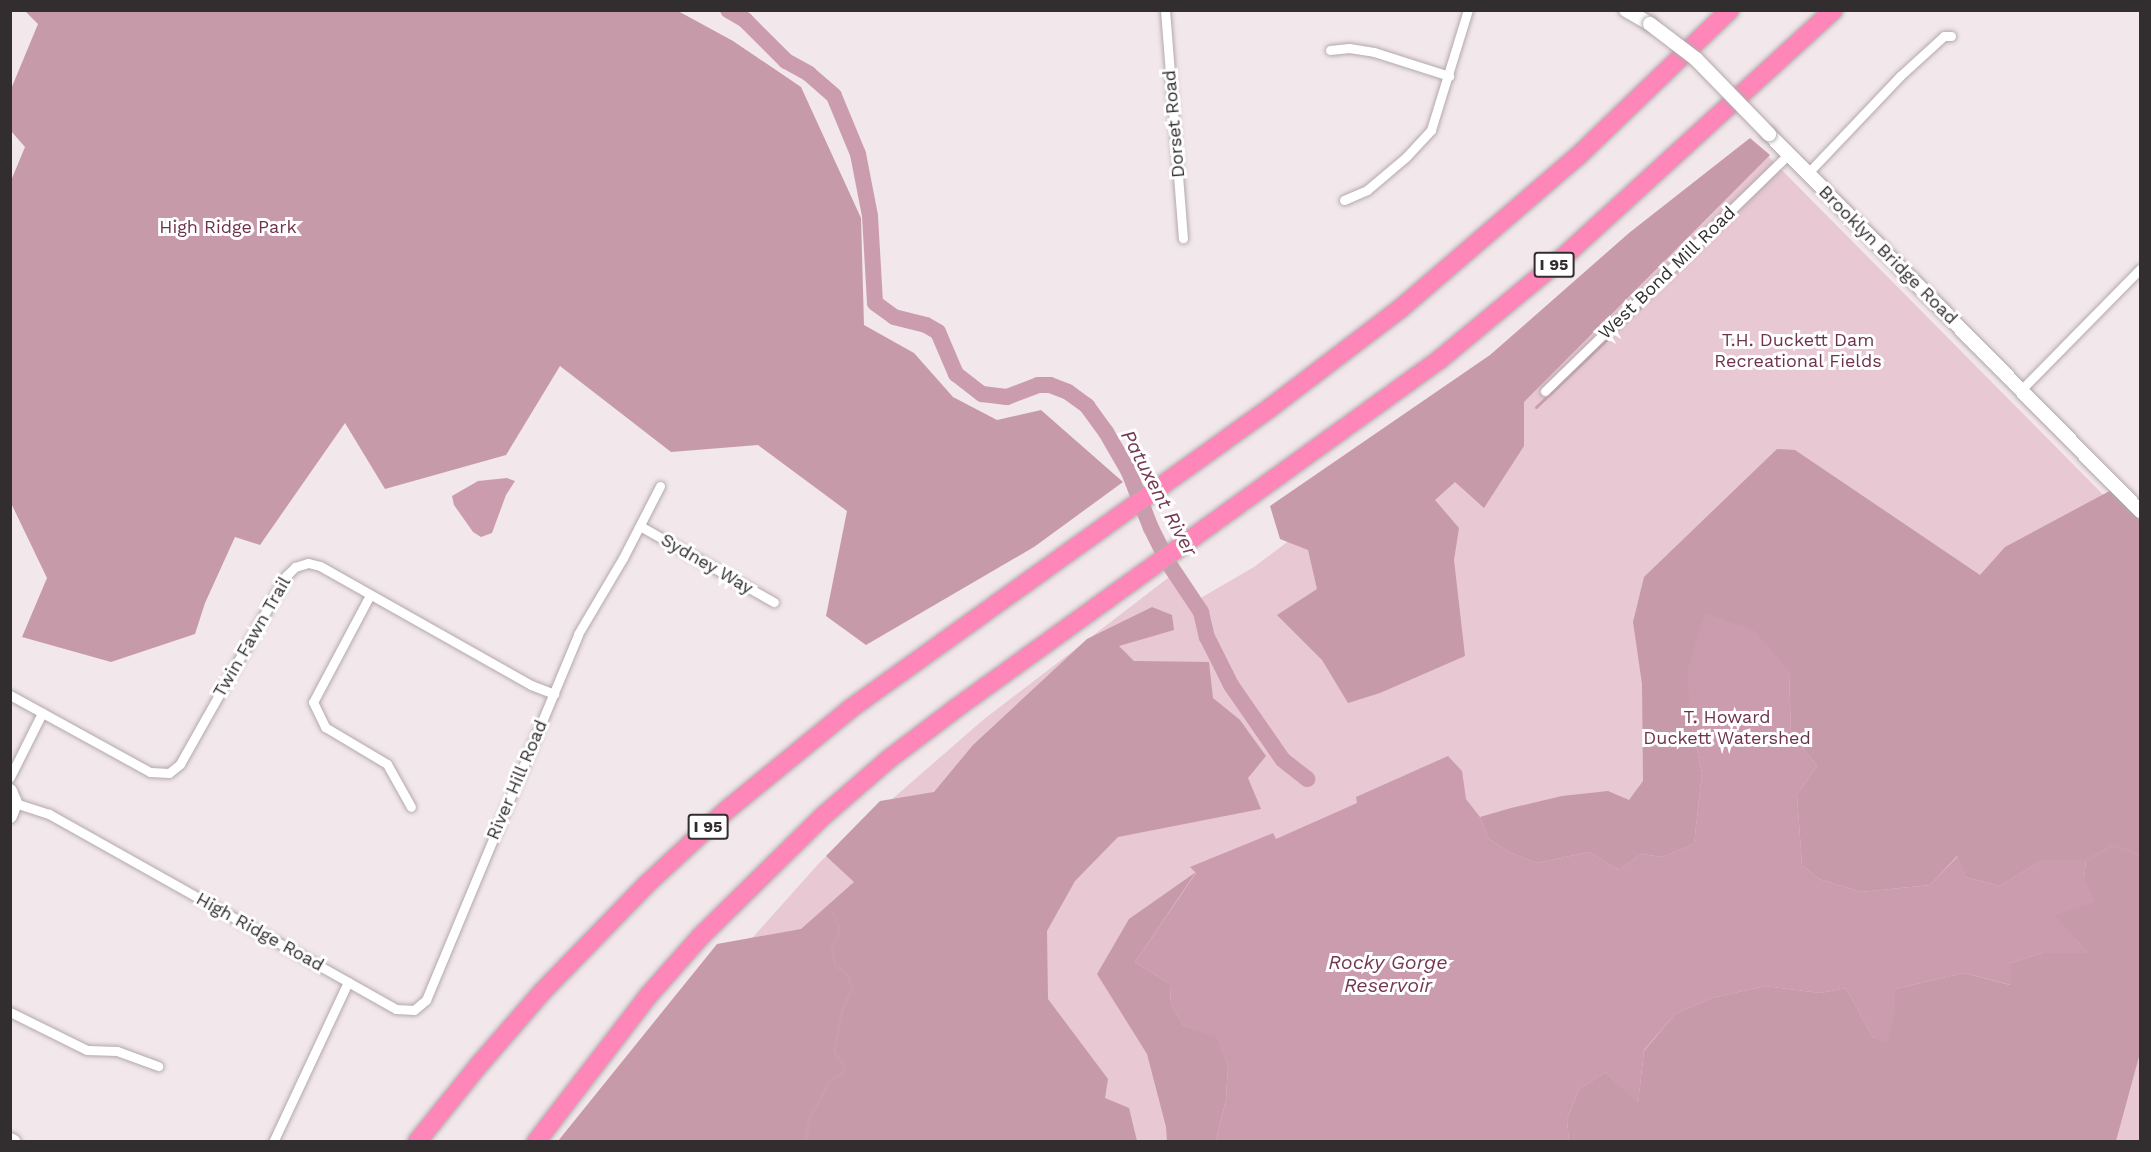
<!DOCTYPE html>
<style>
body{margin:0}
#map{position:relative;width:2151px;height:1152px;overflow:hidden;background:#f2e7eb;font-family:"Work Sans",sans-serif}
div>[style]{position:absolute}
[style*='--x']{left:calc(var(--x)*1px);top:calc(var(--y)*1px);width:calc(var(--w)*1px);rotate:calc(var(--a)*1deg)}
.green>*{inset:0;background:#e7c8d3}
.forest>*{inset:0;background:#c79aaa}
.water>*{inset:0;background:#cb9cad}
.stream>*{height:3px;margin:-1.5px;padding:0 1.5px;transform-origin:1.5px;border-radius:1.5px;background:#cb9cad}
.river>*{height:16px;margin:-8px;padding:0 8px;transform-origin:8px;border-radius:8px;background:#cb9cad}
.roads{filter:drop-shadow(0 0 2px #b3a9ac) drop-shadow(0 0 2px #b3a9ac)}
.street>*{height:9px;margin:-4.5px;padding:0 4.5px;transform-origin:4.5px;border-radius:4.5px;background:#fff}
.secondary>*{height:14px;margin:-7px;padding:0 7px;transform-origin:7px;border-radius:7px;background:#fff}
.highway>*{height:18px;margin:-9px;padding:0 9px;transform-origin:9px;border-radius:9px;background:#fe86b8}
.bridges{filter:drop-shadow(0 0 2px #b3a9ac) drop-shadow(0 0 2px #b3a9ac)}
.secondary-bridge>*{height:14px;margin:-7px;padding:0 7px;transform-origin:7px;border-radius:7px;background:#fff}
span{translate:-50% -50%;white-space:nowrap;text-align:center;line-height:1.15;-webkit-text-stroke:6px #fff;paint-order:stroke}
.shield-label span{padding:2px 4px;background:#fff;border:2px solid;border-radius:4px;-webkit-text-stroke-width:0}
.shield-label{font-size:16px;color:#322e2f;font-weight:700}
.street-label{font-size:18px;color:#322e2f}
.park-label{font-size:18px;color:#6e334c}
.water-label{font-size:20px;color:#743952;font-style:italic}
.frame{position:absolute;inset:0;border:12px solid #322e2f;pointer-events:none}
</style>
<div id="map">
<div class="green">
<div style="clip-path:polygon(1766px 154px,2140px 532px,2140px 1141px,594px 1142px,737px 955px,821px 861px,983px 720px,1177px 571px,1199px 599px,1254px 567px,1414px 447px)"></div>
</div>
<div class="forest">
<div style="clip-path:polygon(25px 11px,678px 11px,733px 41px,801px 87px,861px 218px,864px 325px,914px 353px,953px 397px,997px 420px,1041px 410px,1123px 482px,1034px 547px,866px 645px,826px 616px,847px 511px,758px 445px,671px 452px,560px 366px,506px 455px,385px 489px,345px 423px,260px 545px,235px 537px,205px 603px,195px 634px,111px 662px,22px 637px,47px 578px,10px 501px,10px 183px,25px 147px,11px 131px,11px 89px,38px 24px)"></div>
<div style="clip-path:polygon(1750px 138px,1770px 155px,1524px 402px,1524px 446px,1484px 508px,1455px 482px,1435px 500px,1459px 528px,1454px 560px,1465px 656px,1380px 693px,1348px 703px,1322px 660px,1277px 615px,1317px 589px,1308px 550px,1280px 539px,1270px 506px,1490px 355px,1629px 233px)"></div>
<div style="clip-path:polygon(1777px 449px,1795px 450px,1980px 575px,2005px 547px,2117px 487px,2140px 511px,2140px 1053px,2116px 1141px,1569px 1141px,1567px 1120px,1579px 1089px,1606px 1072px,1638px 1103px,1644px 1051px,1675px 1014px,1712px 998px,1765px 986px,1821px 993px,1846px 988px,1873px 1038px,1895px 1010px,1895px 989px,1964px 973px,2010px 985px,2011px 963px,2042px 953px,2087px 952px,2053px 915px,2084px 878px,2086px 860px,2042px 860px,2000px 886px,1965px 877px,1957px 856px,1930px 885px,1861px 892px,1819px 879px,1802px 865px,1797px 795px,1817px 766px,1791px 733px,1789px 671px,1689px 713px,1702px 773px,1694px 844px,1662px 857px,1641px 854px,1619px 870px,1589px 852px,1537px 863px,1511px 853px,1489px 839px,1480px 817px,1511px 808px,1562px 796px,1608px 791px,1629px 800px,1643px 781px,1642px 684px,1633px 622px,1644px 577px)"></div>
<div style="clip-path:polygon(1152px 607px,1172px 615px,1174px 630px,1119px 646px,1134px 661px,1209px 662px,1213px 698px,1240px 720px,1266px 756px,1248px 778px,1261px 809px,1118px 837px,1075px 881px,1047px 931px,1048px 999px,1108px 1079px,1105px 1098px,1129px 1108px,1137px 1141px,558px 1141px,717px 944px,801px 929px,854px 882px,826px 856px,880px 801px,934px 792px,973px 745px,1087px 639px)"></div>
<div style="clip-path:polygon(1196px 872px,1135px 962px,1170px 984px,1171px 1004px,1183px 1025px,1218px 1037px,1228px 1066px,1226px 1099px,1216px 1141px,1167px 1141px,1166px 1127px,1147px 1054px,1097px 974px,1129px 919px)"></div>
</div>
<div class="water">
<div style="clip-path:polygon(507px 478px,515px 481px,506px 495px,492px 533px,481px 537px,473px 532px,454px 505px,452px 496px,478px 481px)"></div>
<div style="clip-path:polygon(1705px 613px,1755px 631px,1789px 671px,1791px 733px,1817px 766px,1797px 795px,1802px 865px,1819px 879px,1861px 892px,1930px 885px,1958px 856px,1965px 877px,2000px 886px,2042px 860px,2086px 860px,2084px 878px,2095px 902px,2054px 915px,2088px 953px,2042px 953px,2011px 963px,2011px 985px,1964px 973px,1895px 989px,1895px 1010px,1887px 1043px,1873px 1038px,1846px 988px,1821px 993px,1765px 986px,1712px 998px,1675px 1014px,1644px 1050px,1638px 1104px,1606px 1072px,1579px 1089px,1567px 1120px,1569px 1141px,1216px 1141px,1226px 1099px,1228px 1066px,1218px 1038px,1183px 1025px,1171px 1004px,1170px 984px,1135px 962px,1196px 873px,1190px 867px,1273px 833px,1276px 839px,1357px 803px,1356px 797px,1448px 756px,1462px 771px,1466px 799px,1480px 817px,1489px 839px,1511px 853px,1537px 863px,1589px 852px,1619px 870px,1641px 854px,1662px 857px,1694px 844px,1702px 773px,1689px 713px,1688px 668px)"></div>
</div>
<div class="stream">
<div style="--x:1536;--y:407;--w:151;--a:-43.7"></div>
<div style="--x:2086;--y:860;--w:30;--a:-30"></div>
<div style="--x:2112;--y:845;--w:29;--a:18"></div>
<div style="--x:805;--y:1142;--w:24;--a:-81"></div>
<div style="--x:809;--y:1118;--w:43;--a:-61.1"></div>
<div style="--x:830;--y:1080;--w:13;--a:-29"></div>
<div style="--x:841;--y:1074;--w:9;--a:-63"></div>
<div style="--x:845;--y:1066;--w:18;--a:-128"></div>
<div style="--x:834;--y:1052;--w:45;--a:-79.7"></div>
<div style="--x:842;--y:1008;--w:22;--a:-63"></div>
<div style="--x:852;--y:988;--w:14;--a:-111"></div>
<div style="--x:847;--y:975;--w:16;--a:-140"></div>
<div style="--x:835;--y:965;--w:17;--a:-103"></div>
<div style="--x:831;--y:948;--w:14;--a:-60"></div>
<div style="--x:838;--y:936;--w:9;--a:-84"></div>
<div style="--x:839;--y:927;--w:17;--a:-115"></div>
</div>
<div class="river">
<div style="--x:728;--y:10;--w:20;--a:30"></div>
<div style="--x:745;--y:20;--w:58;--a:45"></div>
<div style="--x:786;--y:61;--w:26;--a:29"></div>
<div style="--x:809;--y:74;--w:33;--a:41"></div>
<div style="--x:834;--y:96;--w:63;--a:67.5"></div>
<div style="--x:858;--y:154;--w:63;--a:79"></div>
<div style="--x:870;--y:216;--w:87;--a:86.7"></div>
<div style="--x:875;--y:303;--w:24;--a:36"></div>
<div style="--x:894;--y:317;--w:33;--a:14"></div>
<div style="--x:926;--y:325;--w:14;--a:30"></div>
<div style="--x:938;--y:332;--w:46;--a:66.8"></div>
<div style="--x:956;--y:374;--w:33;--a:38"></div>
<div style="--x:982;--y:394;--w:25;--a:7"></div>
<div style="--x:1007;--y:397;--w:33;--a:-21"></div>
<div style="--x:1038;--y:385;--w:12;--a:0"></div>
<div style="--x:1050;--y:385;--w:19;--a:21"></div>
<div style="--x:1068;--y:392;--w:24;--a:36"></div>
<div style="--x:1087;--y:406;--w:32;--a:54"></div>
<div style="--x:1106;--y:432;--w:46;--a:60.1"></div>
<div style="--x:1129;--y:472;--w:60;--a:68.6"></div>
<div style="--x:1151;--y:528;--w:40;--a:63.4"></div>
<div style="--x:1169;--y:564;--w:58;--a:56.3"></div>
<div style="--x:1201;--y:612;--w:26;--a:77"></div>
<div style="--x:1207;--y:637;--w:54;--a:63.4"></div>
<div style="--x:1231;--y:685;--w:91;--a:55.3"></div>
<div style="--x:1283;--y:760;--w:31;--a:38"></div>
</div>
<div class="roads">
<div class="street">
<div style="--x:1165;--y:10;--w:229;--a:85.5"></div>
<div style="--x:1330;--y:50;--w:19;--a:-6"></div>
<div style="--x:1349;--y:48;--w:25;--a:9"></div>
<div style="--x:1374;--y:52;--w:79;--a:17.7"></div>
<div style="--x:1807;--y:174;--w:135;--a:-46.5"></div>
<div style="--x:1900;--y:76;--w:59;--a:-42.3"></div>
<div style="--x:1944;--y:36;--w:7;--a:0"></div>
<div style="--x:1344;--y:200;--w:25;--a:-23"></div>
<div style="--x:1367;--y:190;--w:51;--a:-40.2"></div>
<div style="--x:1406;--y:157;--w:37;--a:-47"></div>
<div style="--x:1431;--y:130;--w:126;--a:-72.9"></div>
<div style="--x:2021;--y:390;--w:170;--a:-45.5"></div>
<div style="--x:1545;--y:391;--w:339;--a:-44.2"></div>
<div style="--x:640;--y:526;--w:154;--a:29.6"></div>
<div style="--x:370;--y:595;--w:121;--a:118"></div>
<div style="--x:313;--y:702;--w:28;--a:64"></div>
<div style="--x:325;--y:727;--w:72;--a:30.8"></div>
<div style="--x:387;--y:764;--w:49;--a:60.8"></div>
<div style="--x:10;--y:695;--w:160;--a:28.8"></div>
<div style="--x:150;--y:772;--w:19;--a:3"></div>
<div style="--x:169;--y:773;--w:14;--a:-39"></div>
<div style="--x:180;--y:764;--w:216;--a:-60.6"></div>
<div style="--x:286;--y:576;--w:13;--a:-45"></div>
<div style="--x:295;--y:567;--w:14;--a:-17"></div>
<div style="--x:308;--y:563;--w:12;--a:14"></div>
<div style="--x:320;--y:566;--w:242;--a:29.4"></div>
<div style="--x:531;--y:685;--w:25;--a:21"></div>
<div style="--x:10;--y:777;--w:72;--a:-63.4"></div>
<div style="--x:15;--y:803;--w:36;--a:18"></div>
<div style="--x:49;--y:814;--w:343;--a:29.3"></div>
<div style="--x:348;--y:982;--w:177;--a:115.1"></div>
<div style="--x:348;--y:982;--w:55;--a:29.4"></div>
<div style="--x:396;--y:1009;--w:18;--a:3"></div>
<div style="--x:414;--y:1010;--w:16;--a:-40"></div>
<div style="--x:426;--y:1000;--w:396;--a:-67.4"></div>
<div style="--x:578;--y:634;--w:88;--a:-59.4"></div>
<div style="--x:623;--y:558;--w:81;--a:-62.8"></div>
<div style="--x:10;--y:1012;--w:86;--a:26.3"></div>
<div style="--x:87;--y:1050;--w:30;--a:2"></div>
<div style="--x:117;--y:1051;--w:44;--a:20.1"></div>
</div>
<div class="secondary">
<div style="--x:1626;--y:10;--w:28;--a:30"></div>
<div style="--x:1769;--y:134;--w:529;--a:45.46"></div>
<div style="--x:10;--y:791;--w:13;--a:67"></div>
<div style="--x:15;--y:803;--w:14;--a:111"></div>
<div style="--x:10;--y:1140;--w:4;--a:27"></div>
</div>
<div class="highway">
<div style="--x:417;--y:1142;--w:97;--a:-51.2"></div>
<div style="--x:478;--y:1066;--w:98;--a:-49.1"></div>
<div style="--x:542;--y:992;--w:152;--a:-45.8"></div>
<div style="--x:648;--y:883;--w:109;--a:-42.8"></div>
<div style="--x:728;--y:809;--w:158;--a:-39.3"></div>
<div style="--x:850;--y:709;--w:517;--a:-35.63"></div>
<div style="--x:1270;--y:408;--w:163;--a:-37.3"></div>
<div style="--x:1400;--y:309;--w:233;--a:-40.7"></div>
<div style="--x:1577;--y:157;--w:212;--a:-43.9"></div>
<div style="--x:536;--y:1142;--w:184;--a:-52.5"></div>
<div style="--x:648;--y:996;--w:80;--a:-48.5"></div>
<div style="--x:701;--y:936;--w:170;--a:-44.5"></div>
<div style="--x:822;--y:817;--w:89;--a:-40.9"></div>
<div style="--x:889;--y:759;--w:83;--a:-37.1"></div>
<div style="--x:955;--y:709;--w:597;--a:-35.79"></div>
<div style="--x:1439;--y:360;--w:158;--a:-39.6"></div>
<div style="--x:1561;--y:259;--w:369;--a:-42.4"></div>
</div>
</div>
<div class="bridges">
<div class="secondary-bridge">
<div style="--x:1650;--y:24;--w:58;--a:37.3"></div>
<div style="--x:1696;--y:59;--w:105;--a:45.8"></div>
</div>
</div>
<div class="shield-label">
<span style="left:1554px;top:265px">I 95</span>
<span style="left:708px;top:827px">I 95</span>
</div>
<div class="street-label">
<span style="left:1174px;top:124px;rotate:-95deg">Dorset Road</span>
<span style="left:1888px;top:255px;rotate:45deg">Brooklyn Bridge Road</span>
<span style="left:1667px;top:273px;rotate:-44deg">West Bond Mill Road</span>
<span style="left:707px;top:564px;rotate:30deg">Sydney Way</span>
<span style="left:252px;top:637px;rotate:-60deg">Twin Fawn Trail</span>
<span style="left:517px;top:780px;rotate:-67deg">River Hill Road</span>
<span style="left:260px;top:932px;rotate:29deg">High Ridge Road</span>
</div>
<div class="park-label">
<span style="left:228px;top:227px">High Ridge Park</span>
<span style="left:1798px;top:351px">T.H. Duckett Dam<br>Recreational Fields</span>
<span style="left:1727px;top:728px">T. Howard<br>Duckett Watershed</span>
</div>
<div class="water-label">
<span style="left:1159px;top:493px;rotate:62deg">Patuxent River</span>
<span style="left:1388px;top:974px">Rocky Gorge<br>Reservoir</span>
</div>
<div class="frame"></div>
</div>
